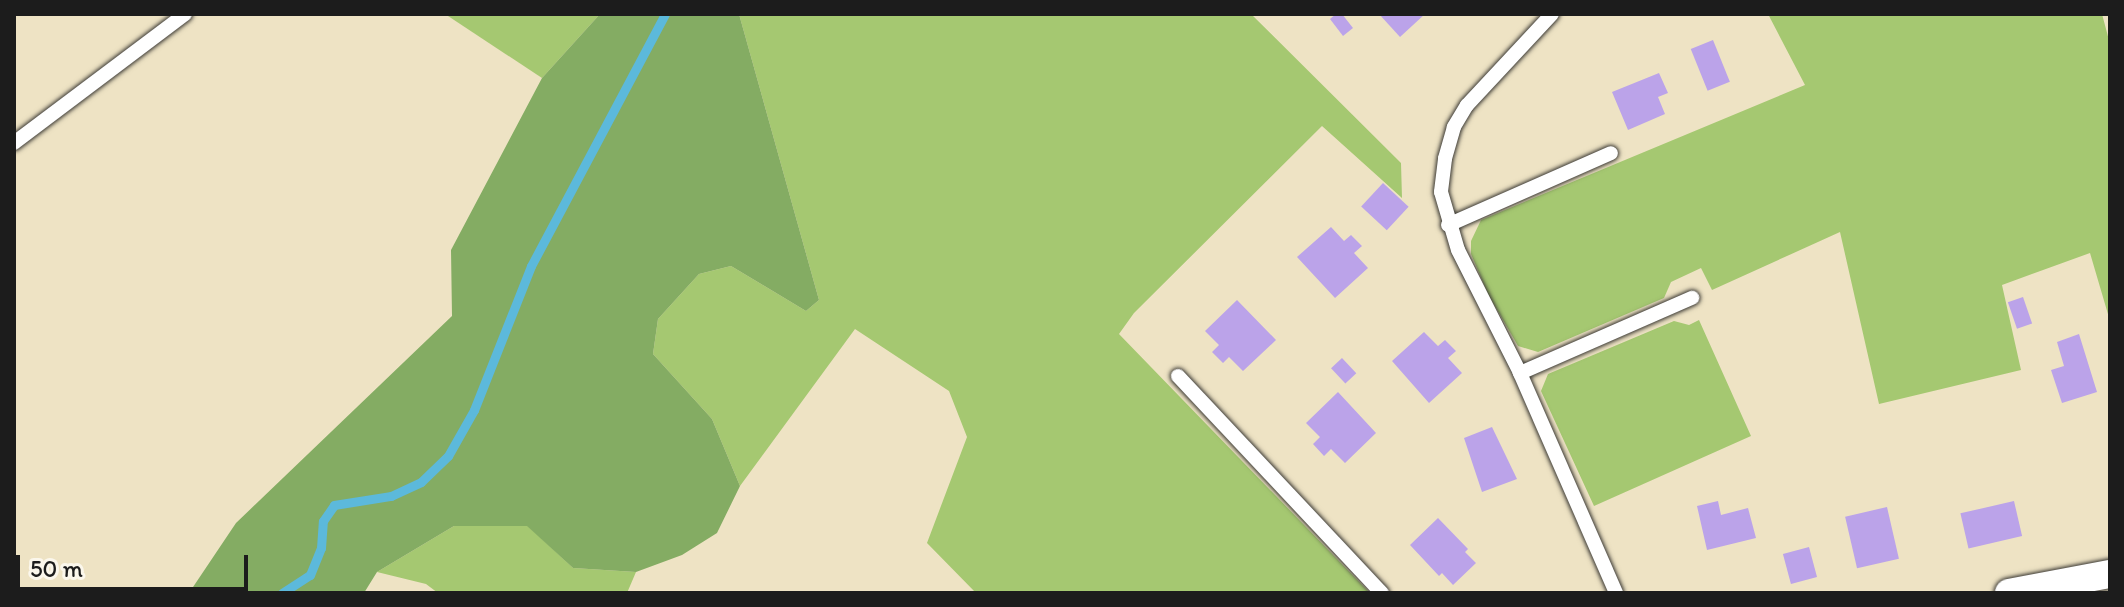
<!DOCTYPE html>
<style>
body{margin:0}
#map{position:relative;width:2124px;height:607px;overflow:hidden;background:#eee3c4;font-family:Itim,sans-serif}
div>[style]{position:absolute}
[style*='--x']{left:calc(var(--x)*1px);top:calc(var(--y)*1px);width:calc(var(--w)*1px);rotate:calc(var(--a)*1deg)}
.green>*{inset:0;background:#a5c871}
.forest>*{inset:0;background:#84ac63}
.stream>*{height:9px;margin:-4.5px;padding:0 4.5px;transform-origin:4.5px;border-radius:4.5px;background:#5cb9db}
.building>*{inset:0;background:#bba3e9;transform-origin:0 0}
.roads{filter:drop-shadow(0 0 2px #3c3a35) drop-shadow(0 0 2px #3c3a35)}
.service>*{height:14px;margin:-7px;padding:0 7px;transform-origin:7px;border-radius:7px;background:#fff}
.minor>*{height:28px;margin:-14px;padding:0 14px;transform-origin:14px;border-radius:14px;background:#fff}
span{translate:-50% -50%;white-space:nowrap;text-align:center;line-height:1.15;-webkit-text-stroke:6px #fbf7ec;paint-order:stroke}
.frame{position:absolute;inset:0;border:16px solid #1c1c1c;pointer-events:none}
.scale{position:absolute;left:16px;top:555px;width:232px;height:36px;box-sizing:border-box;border:4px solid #1c1c1c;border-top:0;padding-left:10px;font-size:24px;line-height:28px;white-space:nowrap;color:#1c1c1c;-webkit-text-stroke:6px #fbf7ec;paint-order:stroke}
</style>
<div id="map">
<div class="green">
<div style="clip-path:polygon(445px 14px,600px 14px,542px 78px)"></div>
<div style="clip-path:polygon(739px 14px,1251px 14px,1401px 163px,1402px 198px,1322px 126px,1134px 313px,1119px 334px,1370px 593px,976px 593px,927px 543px,967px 437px,949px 391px,855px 329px,740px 486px,712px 419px,653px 354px,658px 319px,699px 274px,731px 266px,806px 311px,819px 300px)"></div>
<div style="clip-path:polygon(1768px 14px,2102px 14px,2110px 44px,2110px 321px,2090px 253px,2002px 285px,2021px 370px,1879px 404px,1840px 232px,1712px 290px,1701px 268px,1671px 282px,1664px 298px,1538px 352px,1518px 346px,1488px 294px,1471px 254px,1471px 241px,1481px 220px,1805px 85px)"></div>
<div style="clip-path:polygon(1699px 320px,1751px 436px,1594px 506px,1541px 391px,1548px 374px,1674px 321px,1689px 325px)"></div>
<div style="clip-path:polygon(454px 526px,528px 526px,573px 568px,636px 572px,627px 593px,438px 593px,426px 584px,377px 572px)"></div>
</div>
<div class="forest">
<div style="clip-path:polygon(600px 14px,739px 14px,819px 300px,806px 311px,731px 266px,699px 274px,658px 319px,653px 354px,712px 419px,740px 486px,717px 533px,682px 555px,636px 572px,573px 568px,527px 526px,454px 526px,377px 572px,364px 593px,189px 593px,236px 523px,452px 316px,451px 250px,542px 78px)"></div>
</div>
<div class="stream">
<div style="--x:282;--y:593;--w:33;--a:-33"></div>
<div style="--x:310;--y:575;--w:29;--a:-68"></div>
<div style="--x:321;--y:548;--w:27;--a:-86"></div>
<div style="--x:323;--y:521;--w:19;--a:-55"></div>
<div style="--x:334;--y:505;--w:58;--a:-9"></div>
<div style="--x:391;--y:496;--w:33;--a:-25"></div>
<div style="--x:421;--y:482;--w:37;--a:-44"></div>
<div style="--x:448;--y:456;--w:53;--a:-60.5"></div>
<div style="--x:474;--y:410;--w:155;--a:-68.4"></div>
<div style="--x:531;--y:266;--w:285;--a:-62"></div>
</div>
<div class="building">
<div style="clip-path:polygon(1336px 14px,1342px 14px,1353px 28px,1343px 36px,1330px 19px)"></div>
<div style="clip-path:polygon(1379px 14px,1425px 14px,1400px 37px)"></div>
<div style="left:1713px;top:40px;width:45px;height:24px;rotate:68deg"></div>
<div style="clip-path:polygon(1659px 73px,1668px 93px,1658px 97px,1665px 114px,1628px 130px,1612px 92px)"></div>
<div style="left:1383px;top:183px;width:35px;height:32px;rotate:43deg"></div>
<div style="clip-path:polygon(1331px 227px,1344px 241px,1351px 235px,1362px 246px,1354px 253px,1368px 268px,1335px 298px,1297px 257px)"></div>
<div style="left:2023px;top:297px;width:28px;height:16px;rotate:71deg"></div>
<div style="clip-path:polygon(1237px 300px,1276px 340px,1243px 371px,1229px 357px,1223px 363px,1212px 352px,1219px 345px,1205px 331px)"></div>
<div style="clip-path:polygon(1424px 332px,1438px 346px,1445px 340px,1456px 351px,1448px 358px,1462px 373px,1429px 403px,1392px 361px)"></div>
<div style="clip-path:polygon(2079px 334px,2097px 392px,2062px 403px,2051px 370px,2064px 366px,2057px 342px)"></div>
<div style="left:1342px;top:358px;width:21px;height:15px;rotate:47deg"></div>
<div style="clip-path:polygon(1338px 392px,1376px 433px,1345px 463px,1331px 449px,1324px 456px,1313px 444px,1320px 437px,1306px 423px)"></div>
<div style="clip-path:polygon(1492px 427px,1517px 479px,1482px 492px,1464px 438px)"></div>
<div style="clip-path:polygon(1718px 501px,1721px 515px,1748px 508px,1756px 538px,1707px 550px,1697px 506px)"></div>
<div style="left:2014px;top:501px;width:36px;height:55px;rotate:77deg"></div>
<div style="left:1887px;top:507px;width:53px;height:43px;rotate:77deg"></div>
<div style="clip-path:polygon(1438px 518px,1468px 549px,1465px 552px,1476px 563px,1453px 585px,1442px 573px,1439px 576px,1410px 545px)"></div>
<div style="left:1809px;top:547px;width:31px;height:27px;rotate:75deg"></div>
</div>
<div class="roads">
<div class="service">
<div style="--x:1552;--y:14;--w:125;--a:133"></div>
<div style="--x:1467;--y:105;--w:26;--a:121"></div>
<div style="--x:1454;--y:127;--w:33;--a:106"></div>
<div style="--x:1445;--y:159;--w:33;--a:97"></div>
<div style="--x:1441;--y:192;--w:60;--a:73.7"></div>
<div style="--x:1458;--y:250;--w:138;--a:63.2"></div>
<div style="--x:1520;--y:373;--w:240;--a:66.4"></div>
<div style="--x:14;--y:143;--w:214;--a:-37"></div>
<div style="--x:1448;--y:225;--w:178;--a:-23.8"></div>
<div style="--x:1520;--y:373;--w:188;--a:-23.6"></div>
<div style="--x:1178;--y:376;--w:298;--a:46.8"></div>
</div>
<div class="minor">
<div style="--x:2009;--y:593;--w:103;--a:-10.7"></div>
</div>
</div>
<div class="frame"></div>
<div class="scale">50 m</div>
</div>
